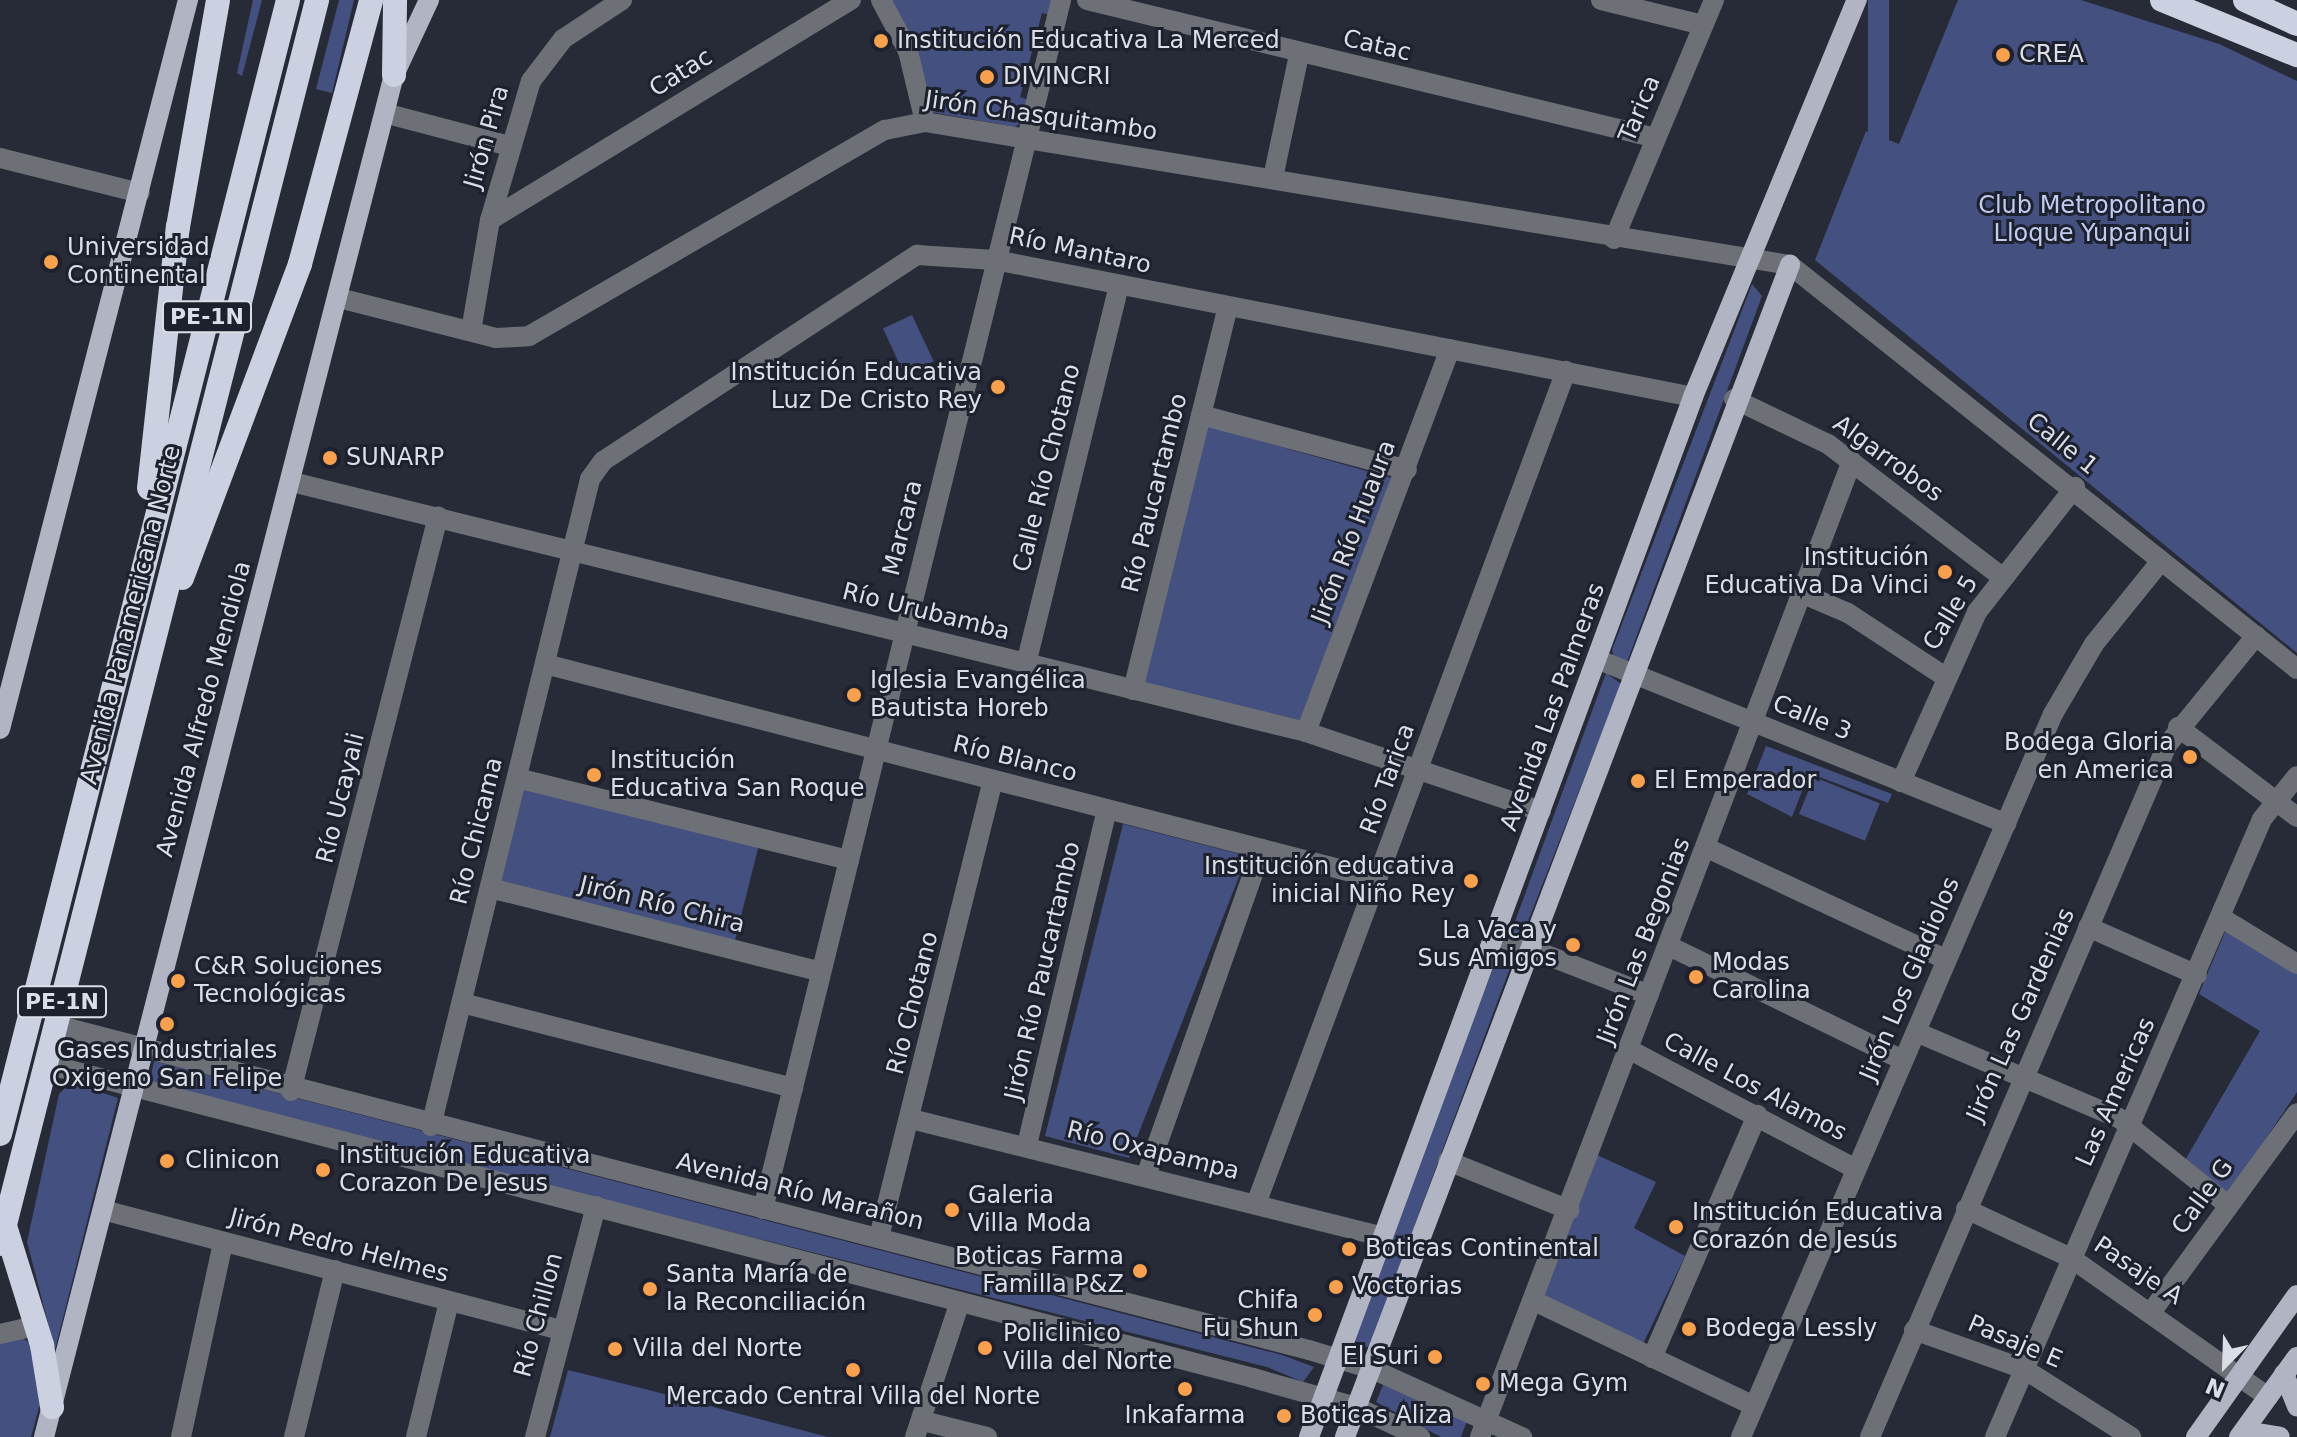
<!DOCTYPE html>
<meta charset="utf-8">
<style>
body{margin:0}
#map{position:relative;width:2297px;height:1437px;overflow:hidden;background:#272a37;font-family:"DejaVu Sans",sans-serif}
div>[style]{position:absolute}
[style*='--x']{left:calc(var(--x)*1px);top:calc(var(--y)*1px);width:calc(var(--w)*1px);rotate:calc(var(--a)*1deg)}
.green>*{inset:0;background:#445080;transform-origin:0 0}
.minor>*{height:20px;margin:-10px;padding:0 10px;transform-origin:10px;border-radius:10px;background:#6e7077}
.major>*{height:20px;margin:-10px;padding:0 10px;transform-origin:10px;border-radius:10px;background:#b1b5c3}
.highway>*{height:24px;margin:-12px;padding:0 12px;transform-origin:12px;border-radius:12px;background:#cbd1e1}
.dots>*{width:22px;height:22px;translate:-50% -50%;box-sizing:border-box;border:4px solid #1d212d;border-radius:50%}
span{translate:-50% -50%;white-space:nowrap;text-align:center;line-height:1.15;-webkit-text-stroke:6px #1d212d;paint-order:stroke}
.shield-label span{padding:2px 6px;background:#1d212d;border:2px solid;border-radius:6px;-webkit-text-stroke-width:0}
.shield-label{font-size:22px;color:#dbdee6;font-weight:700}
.poi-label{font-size:24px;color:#dbdee6}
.left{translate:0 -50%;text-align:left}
.right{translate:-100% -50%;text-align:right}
.street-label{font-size:24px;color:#dbdee6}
.park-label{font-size:24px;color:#c0cbf1}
.north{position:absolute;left:2185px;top:1325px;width:80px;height:80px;-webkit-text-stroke:6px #1d212d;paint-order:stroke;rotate:203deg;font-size:22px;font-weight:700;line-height:32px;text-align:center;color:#dbdee6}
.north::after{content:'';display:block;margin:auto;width:28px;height:36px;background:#dbdee6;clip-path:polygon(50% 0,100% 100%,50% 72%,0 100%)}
</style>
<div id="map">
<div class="green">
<div style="clip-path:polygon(253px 0,262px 0,242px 76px,237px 73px)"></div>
<div style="clip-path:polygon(339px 0,354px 0,332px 93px,316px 89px)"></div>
<div style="clip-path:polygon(889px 0,1055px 0,1051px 15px,1042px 13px,1020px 97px,1029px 100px,1024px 121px,1015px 127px,925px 111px)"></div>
<div style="left:1868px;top:0;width:21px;height:267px"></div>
<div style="clip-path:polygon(1958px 0,2081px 0,2219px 44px,2297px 81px,2297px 653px,1815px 260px,1866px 131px,1899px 144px)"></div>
<div style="clip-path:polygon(1752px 284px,1762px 296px,1626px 665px,1615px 661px,1612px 650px)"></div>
<div style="left:912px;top:315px;width:51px;height:32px;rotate:65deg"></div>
<div style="clip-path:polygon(1204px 425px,1395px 479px,1301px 727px,1140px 683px)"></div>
<div style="clip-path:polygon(1606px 673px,1621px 684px,1523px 934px,1510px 935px)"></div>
<div style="clip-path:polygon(1766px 746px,1892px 794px,1888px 803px,1809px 773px,1792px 817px,1747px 794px)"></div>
<div style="left:1814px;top:777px;width:71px;height:40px;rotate:22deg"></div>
<div style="left:521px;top:786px;width:245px;height:99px;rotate:14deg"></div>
<div style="clip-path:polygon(1123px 824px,1247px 856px,1129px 1158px,1045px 1136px)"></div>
<div style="clip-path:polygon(2227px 927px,2297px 973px,2297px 1092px,2228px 1195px,2184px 1162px,2260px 1031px,2199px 994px)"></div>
<div style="clip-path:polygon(1500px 951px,1514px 957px,1369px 1348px,1347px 1337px)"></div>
<div style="clip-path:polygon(154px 1061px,1282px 1355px,1314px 1367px,1303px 1382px,1267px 1367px,149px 1085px)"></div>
<div style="clip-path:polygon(71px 1082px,118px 1098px,55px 1350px,27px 1242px,59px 1094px)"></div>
<div style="clip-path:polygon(1597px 1155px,1656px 1182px,1634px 1228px,1685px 1256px,1642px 1346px,1541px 1299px)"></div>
<div style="clip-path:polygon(21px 1337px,30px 1343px,41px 1400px,31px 1437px,0 1437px,0 1339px)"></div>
<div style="clip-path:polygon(568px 1370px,645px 1389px,828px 1437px,550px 1437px)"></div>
<div style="clip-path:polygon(1383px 1385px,1467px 1421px,1461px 1437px,1441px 1437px,1376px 1402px)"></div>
</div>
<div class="minor">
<div style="--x:881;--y:0;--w:58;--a:62.1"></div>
<div style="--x:908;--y:51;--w:73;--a:76.5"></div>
<div style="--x:1087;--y:0;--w:585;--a:13.63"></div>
<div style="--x:1601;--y:0;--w:105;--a:13.8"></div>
<div style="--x:388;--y:114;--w:126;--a:14.7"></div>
<div style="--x:0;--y:158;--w:144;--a:14"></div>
<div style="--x:1273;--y:178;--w:126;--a:-78.1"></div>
<div style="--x:490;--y:220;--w:423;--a:-31.4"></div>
<div style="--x:1614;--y:239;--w:259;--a:-67.3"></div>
<div style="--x:339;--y:298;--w:162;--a:14.3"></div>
<div style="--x:496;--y:338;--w:33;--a:-3"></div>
<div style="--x:529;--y:336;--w:411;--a:-30.1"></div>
<div style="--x:885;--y:130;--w:41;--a:-11.3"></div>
<div style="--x:925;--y:122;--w:877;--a:9.39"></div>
<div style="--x:1790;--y:265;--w:648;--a:38.55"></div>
<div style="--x:471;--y:331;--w:113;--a:-80.3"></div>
<div style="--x:490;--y:220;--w:145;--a:-73.6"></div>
<div style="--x:531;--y:81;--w:53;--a:-52.7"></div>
<div style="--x:563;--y:39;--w:71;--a:-33.5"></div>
<div style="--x:1734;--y:399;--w:104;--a:25.6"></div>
<div style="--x:1828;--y:444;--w:219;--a:37.4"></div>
<div style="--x:1201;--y:415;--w:213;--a:14.9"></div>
<div style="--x:292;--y:482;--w:1044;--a:13.85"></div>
<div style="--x:1306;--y:732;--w:248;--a:18.6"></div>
<div style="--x:1801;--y:593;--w:51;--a:23.1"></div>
<div style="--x:1848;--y:613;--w:115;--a:33.3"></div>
<div style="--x:1599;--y:660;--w:439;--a:21.9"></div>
<div style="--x:545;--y:664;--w:860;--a:14.47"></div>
<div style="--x:1026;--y:664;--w:390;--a:-76.2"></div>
<div style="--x:1133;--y:690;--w:392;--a:-76.1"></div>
<div style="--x:2178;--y:727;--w:149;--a:37.1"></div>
<div style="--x:1306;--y:732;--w:409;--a:-69.4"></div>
<div style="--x:517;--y:778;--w:342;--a:13.9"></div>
<div style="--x:1901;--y:782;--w:186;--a:-65.9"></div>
<div style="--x:1977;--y:612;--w:159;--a:-51.9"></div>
<div style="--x:1707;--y:848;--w:263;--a:25"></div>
<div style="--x:490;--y:888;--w:341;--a:14.2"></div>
<div style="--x:2222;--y:918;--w:88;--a:31.5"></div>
<div style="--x:2088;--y:927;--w:119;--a:23.8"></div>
<div style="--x:1495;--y:935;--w:165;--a:21.3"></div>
<div style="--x:1669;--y:946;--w:260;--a:26"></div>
<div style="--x:462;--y:1003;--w:342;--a:14.4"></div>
<div style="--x:56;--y:1025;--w:1294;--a:14.54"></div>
<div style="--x:1309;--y:1350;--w:66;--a:16.8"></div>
<div style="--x:1372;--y:1369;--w:165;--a:24.4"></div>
<div style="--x:1916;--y:1032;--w:220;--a:23"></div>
<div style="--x:2119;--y:1118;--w:139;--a:38.6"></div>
<div style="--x:1630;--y:1050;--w:255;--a:27.8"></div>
<div style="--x:46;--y:1064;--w:1247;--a:14.58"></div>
<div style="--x:1253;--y:1378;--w:107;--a:15.7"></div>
<div style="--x:1356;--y:1407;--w:71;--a:25.1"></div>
<div style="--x:291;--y:1091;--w:593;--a:-75.64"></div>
<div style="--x:911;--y:1119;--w:484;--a:14"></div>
<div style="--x:431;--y:1126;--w:666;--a:-76.19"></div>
<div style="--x:590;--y:479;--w:22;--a:-54"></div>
<div style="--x:603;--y:461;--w:376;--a:-33.3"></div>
<div style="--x:917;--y:255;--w:78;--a:3.7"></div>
<div style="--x:995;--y:260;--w:711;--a:11.1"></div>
<div style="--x:1027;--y:1145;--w:345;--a:-76.6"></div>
<div style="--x:1448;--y:1161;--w:131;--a:22"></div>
<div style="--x:1146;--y:1176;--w:347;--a:-70.5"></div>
<div style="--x:1256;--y:1204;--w:889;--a:-69.59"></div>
<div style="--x:763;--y:1209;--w:1245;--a:-76.15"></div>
<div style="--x:1966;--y:1209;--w:116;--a:25"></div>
<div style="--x:2071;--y:1258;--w:241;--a:35.2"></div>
<div style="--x:103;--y:1210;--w:473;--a:14.7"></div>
<div style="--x:879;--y:1237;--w:470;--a:-76"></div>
<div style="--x:1534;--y:1301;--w:244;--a:25.5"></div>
<div style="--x:2152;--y:1311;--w:245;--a:-53.8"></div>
<div style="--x:1914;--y:1330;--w:117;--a:19.5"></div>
<div style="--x:2024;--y:1369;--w:127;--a:32.4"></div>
<div style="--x:0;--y:1334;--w:36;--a:-13"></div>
<div style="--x:1652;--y:1358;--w:265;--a:-66.6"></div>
<div style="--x:923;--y:1421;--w:66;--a:14"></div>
<div style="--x:181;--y:1437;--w:199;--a:-77.8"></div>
<div style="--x:294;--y:1437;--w:172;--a:-76.2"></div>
<div style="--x:416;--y:1437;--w:139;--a:-76.3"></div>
<div style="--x:535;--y:1437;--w:239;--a:-75.2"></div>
<div style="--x:915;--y:1437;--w:142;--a:-71.6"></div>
<div style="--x:1480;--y:1437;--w:1044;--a:-69.14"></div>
<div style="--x:1741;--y:1437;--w:787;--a:-66.66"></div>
<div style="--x:2053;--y:714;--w:81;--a:-59.6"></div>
<div style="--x:2094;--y:644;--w:107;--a:-51.1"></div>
<div style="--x:1870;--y:1437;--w:753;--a:-66.77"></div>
<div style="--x:2167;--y:745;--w:141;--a:-50.8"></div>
<div style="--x:1995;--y:1437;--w:673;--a:-66.63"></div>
<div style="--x:2262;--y:819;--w:55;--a:-50.9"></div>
</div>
<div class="major">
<div style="--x:0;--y:729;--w:753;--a:-75.54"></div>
<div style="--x:2284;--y:1374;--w:35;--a:68"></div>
<div style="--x:2244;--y:1431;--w:36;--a:9"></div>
<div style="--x:44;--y:1437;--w:1406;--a:-75.59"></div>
<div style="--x:394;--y:75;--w:83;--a:-65"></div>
<div style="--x:1309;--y:1437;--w:1109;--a:-69.73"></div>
<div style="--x:1693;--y:397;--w:430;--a:-67.6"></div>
<div style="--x:1345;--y:1437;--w:1254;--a:-69.21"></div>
<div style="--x:2196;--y:1437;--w:174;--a:-54.6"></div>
<div style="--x:2239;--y:1437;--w:99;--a:-54.1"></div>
</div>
<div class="highway">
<div style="--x:2162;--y:0;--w:146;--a:22.2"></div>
<div style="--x:2245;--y:0;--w:57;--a:24.8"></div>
<div style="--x:394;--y:75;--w:75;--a:-89.2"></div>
<div style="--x:149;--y:488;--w:263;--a:-83.7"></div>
<div style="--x:178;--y:227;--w:230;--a:-80"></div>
<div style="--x:182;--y:578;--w:335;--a:-69.4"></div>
<div style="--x:300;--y:264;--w:273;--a:-74.9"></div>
<div style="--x:0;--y:1134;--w:1170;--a:-75.75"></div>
<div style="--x:5;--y:1226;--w:125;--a:72.7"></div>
<div style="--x:42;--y:1345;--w:63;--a:80.8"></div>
<div style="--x:0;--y:1244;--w:1284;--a:-75.7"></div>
</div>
<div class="dots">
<div style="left:881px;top:41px;background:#f8a04b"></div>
<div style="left:2003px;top:55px;background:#f8a04b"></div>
<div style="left:987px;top:77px;background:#f8a04b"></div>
<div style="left:51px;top:262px;background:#f8a04b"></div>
<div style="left:998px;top:387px;background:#f8a04b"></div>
<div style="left:330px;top:458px;background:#f8a04b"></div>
<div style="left:1945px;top:572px;background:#f8a04b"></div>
<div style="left:854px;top:695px;background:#f8a04b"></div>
<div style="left:2190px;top:757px;background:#f8a04b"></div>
<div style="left:594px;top:775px;background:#f8a04b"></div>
<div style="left:1638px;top:781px;background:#f8a04b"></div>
<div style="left:1471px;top:881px;background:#f8a04b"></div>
<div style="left:1573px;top:945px;background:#f8a04b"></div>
<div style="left:1696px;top:977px;background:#f8a04b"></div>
<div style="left:178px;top:981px;background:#f8a04b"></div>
<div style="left:167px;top:1024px;background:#f8a04b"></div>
<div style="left:167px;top:1161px;background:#f8a04b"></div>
<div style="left:323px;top:1170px;background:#f8a04b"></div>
<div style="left:952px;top:1210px;background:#f8a04b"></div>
<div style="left:1676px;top:1227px;background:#f8a04b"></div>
<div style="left:1349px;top:1249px;background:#f8a04b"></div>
<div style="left:1140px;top:1271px;background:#f8a04b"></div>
<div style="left:1336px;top:1287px;background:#f8a04b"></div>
<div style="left:650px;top:1289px;background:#f8a04b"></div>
<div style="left:1315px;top:1315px;background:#f8a04b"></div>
<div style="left:1689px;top:1329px;background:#f8a04b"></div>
<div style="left:985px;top:1348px;background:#f8a04b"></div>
<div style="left:615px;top:1349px;background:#f8a04b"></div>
<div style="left:1435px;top:1357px;background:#f8a04b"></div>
<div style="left:853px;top:1370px;background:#f8a04b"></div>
<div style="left:1483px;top:1384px;background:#f8a04b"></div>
<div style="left:1185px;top:1389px;background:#f8a04b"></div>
<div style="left:1284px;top:1416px;background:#f8a04b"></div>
</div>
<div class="shield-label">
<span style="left:207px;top:317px">PE-1N</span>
<span style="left:62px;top:1002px">PE-1N</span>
</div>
<div class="poi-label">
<span class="left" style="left:897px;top:41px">Institución Educativa La Merced</span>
<span class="left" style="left:2019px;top:55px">CREA</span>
<span class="left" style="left:1003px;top:77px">DIVINCRI</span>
<span class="left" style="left:67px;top:262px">Universidad<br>Continental</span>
<span class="right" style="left:982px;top:387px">Institución Educativa<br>Luz De Cristo Rey</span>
<span class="left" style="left:346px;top:458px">SUNARP</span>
<span class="right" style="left:1929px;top:572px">Institución<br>Educativa Da Vinci</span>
<span class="left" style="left:870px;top:695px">Iglesia Evangélica<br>Bautista Horeb</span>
<span class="right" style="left:2174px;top:757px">Bodega Gloria<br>en America</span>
<span class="left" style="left:610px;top:775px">Institución<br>Educativa San Roque</span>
<span class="left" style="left:1654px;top:781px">El Emperador</span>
<span class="right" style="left:1455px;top:881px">Institución educativa<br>inicial Niño Rey</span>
<span class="right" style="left:1557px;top:945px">La Vaca y<br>Sus Amigos</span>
<span class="left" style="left:1712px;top:977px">Modas<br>Carolina</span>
<span class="left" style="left:194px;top:981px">C&amp;R Soluciones<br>Tecnológicas</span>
<span style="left:167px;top:1065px">Gases Industriales<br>Oxigeno San Felipe</span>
<span class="left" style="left:339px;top:1170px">Institución Educativa<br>Corazon De Jesus</span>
<span class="left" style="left:185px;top:1161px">Clinicon</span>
<span class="left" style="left:968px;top:1210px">Galeria<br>Villa Moda</span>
<span class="left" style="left:1692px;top:1227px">Institución Educativa<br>Corazón de Jesús</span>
<span class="left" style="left:1365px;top:1249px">Boticas Continental</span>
<span class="right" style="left:1124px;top:1271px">Boticas Farma<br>Familla P&amp;Z</span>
<span class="left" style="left:666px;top:1289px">Santa María de<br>la Reconciliación</span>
<span class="left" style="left:1352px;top:1287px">Voctorias</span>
<span class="right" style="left:1299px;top:1315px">Chifa<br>Fu Shun</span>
<span class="left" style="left:1705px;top:1329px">Bodega Lessly</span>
<span class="left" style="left:1003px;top:1348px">Policlinico<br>Villa del Norte</span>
<span class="left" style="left:633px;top:1349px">Villa del Norte</span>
<span class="right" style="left:1419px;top:1357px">El Suri</span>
<span class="left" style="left:1499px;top:1384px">Mega Gym</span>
<span style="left:853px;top:1397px">Mercado Central Villa del Norte</span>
<span style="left:1185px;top:1416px">Inkafarma</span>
<span class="left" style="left:1300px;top:1416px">Boticas Aliza</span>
</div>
<div class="street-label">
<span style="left:1377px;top:46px;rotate:13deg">Catac</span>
<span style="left:681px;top:73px;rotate:-32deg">Catac</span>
<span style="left:1640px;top:109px;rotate:-67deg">Tarica</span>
<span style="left:1041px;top:116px;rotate:8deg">Jirón Chasquitambo</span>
<span style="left:487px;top:137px;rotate:-74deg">Jirón Pira</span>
<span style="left:1080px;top:251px;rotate:12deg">Río Mantaro</span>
<span style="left:2062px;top:444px;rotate:39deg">Calle 1</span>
<span style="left:1888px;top:459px;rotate:36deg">Algarrobos</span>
<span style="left:1047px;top:468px;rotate:-76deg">Calle Río Chotano</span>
<span style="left:1155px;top:493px;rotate:-76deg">Río Paucartambo</span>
<span style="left:903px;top:528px;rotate:-76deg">Marcara</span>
<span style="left:1354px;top:532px;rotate:-69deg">Jirón Río Huaura</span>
<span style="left:926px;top:612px;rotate:14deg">Río Urubamba</span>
<span style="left:1951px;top:613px;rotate:-59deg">Calle 5</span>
<span style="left:131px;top:615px;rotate:-76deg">Avenida Panamericana Norte</span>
<span style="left:1553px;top:707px;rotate:-70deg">Avenida Las Palmeras</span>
<span style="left:204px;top:709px;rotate:-75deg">Avenida Alfredo Mendiola</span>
<span style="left:1812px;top:718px;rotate:22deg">Calle 3</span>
<span style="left:1015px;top:759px;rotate:14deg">Río Blanco</span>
<span style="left:1388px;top:779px;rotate:-70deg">Río Tarica</span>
<span style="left:341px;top:798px;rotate:-76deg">Río Ucayali</span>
<span style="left:477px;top:831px;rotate:-76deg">Río Chicama</span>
<span style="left:662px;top:905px;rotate:14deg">Jirón Río Chira</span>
<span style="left:1644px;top:941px;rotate:-69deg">Jirón Las Begonias</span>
<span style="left:1043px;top:971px;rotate:-77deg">Jirón Río Paucartambo</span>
<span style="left:1910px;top:979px;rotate:-67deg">Jirón Los Gladiolos</span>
<span style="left:913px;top:1003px;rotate:-76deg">Río Chotano</span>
<span style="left:2021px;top:1015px;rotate:-66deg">Jirón Las Gardenias</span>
<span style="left:1755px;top:1087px;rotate:28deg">Calle Los Alamos</span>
<span style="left:2116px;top:1092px;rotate:-66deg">Las Americas</span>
<span style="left:1153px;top:1151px;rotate:14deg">Río Oxapampa</span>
<span style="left:800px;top:1192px;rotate:14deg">Avenida Río Marañon</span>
<span style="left:2203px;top:1197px;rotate:-54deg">Calle G</span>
<span style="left:339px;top:1246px;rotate:15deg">Jirón Pedro Helmes</span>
<span style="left:2138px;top:1271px;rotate:34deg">Pasaje A</span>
<span style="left:539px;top:1315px;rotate:-75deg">Río Chillon</span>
<span style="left:2015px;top:1342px;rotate:23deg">Pasaje E</span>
</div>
<div class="park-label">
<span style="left:2092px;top:220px">Club Metropolitano<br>Lloque Yupanqui</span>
</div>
<div class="north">N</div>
</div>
